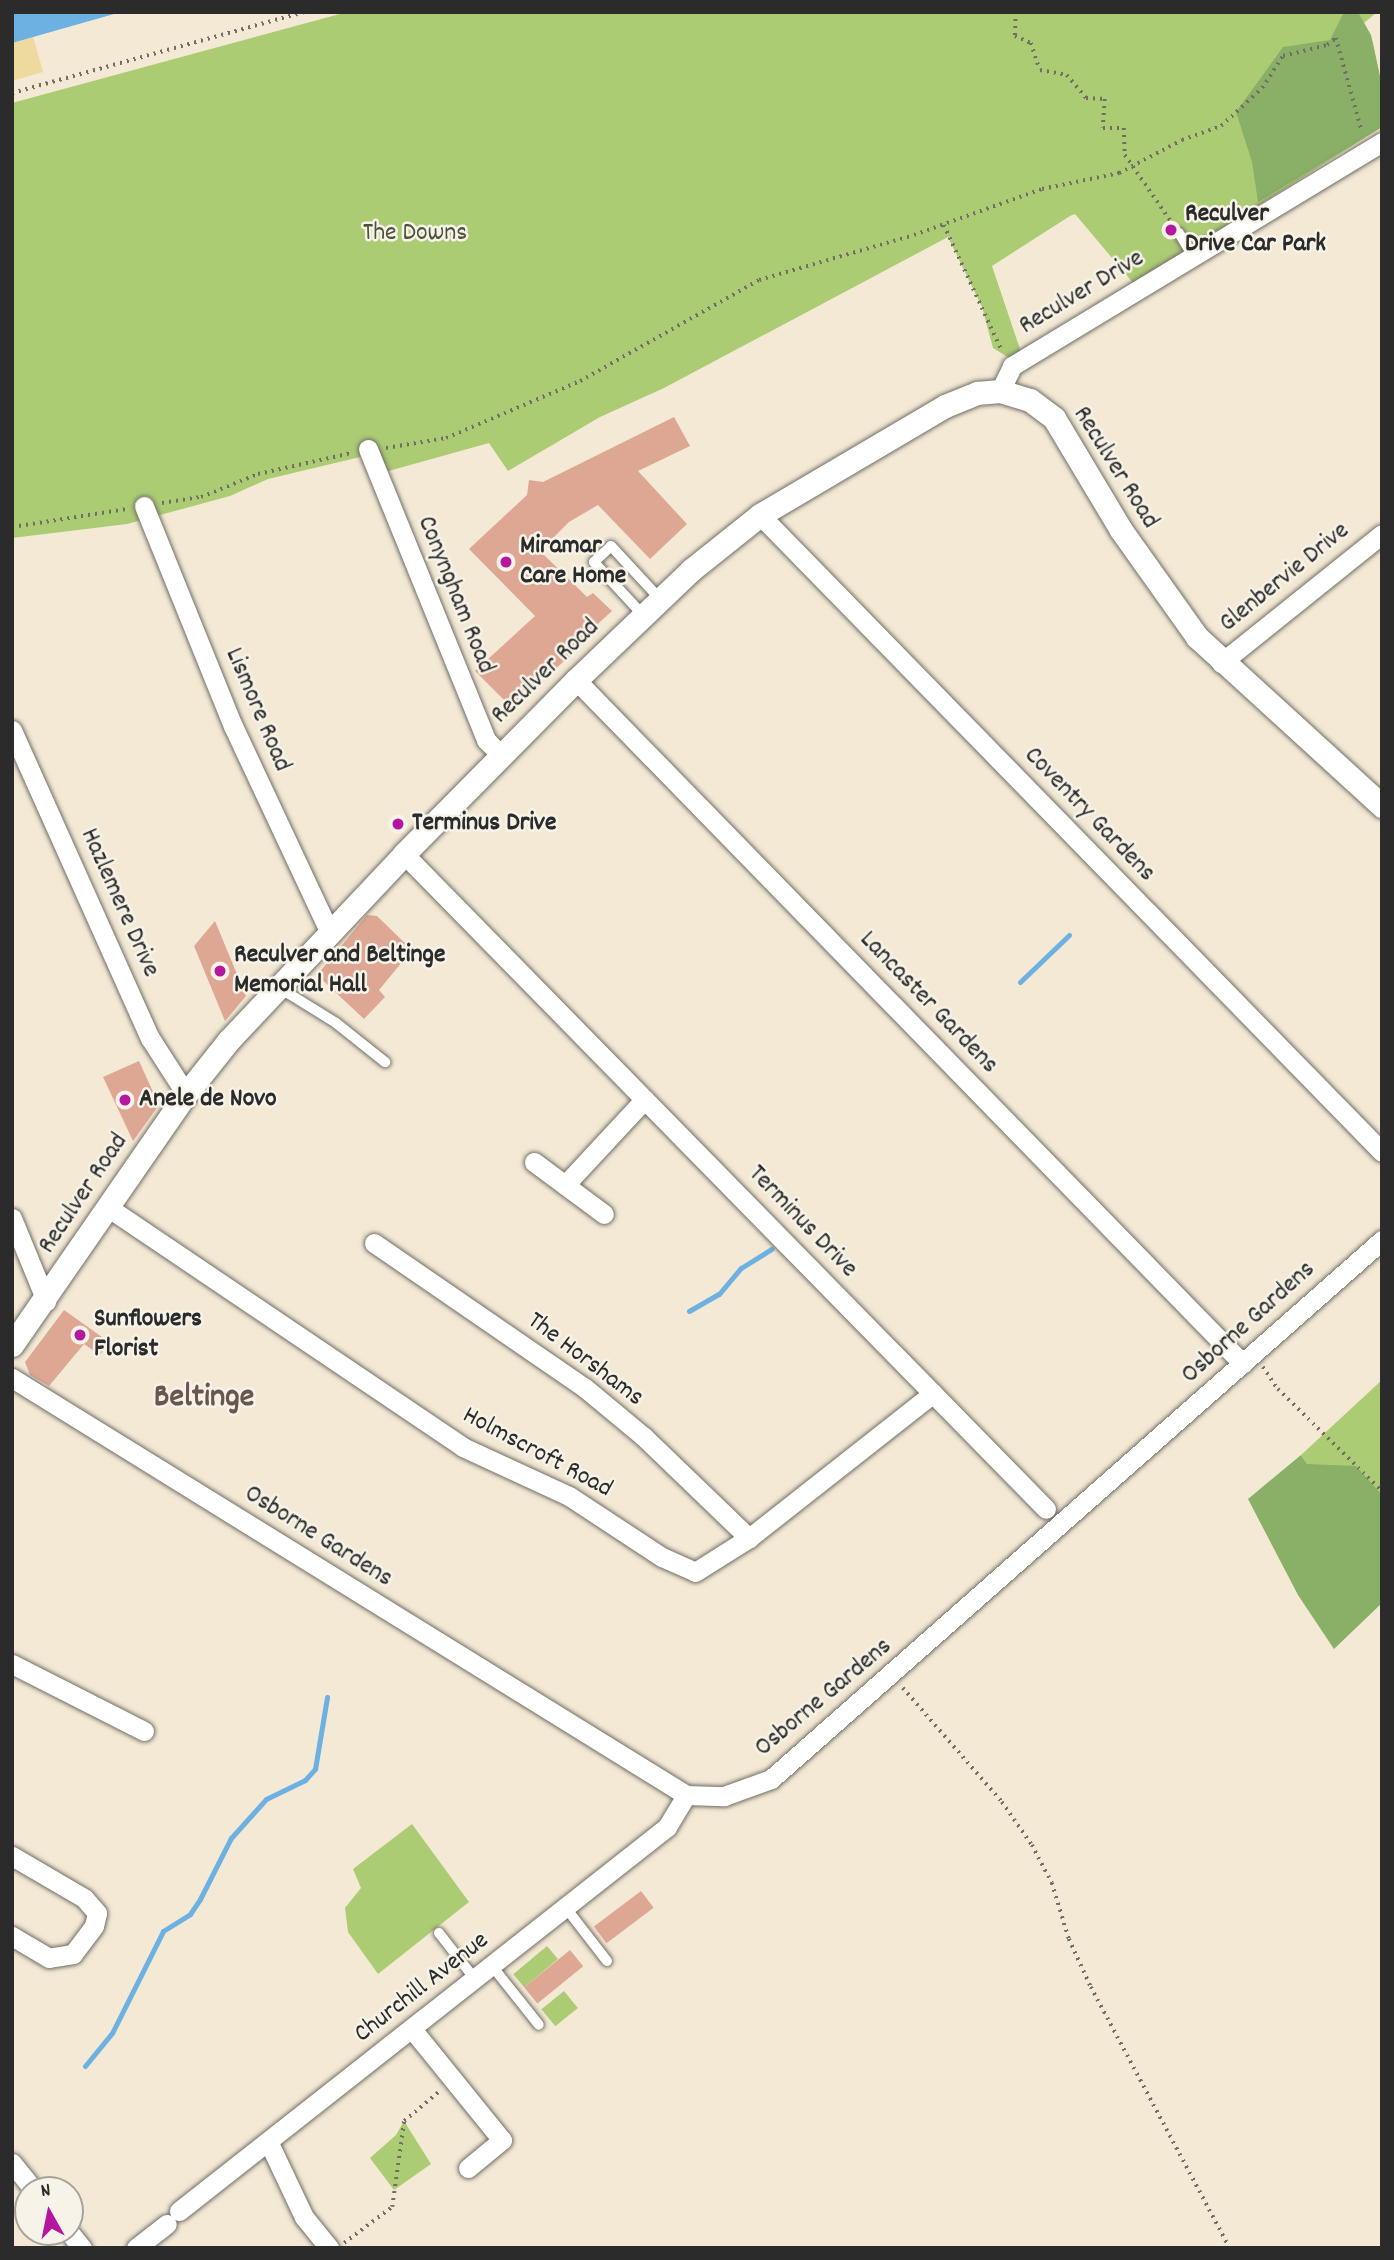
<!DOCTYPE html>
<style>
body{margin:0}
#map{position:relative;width:1394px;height:2260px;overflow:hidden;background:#f3e9d4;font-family:Dekko,sans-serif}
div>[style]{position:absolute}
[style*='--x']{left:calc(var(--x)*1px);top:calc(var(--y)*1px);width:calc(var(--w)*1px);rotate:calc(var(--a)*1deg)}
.green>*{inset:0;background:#accc74;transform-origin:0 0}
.forest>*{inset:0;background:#89b066}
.sand>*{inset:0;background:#eeda9e}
.water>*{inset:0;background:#6db1e2}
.stream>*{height:5px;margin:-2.5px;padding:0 2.5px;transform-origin:2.5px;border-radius:2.5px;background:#6db1e2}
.building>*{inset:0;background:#dea794;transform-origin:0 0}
.path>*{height:3.5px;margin-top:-1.75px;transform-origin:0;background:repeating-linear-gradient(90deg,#716e66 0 2px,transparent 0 7px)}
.roads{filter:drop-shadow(0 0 2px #716e66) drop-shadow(0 0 2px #716e66)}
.service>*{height:10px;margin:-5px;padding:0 5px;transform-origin:5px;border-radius:5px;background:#fff}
.minor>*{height:19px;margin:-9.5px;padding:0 9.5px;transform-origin:9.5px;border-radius:9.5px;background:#fff}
.tertiary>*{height:23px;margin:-11.5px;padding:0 11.5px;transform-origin:11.5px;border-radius:11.5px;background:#fff}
.dots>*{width:19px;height:19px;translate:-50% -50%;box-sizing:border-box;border:4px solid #f7f3e8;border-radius:50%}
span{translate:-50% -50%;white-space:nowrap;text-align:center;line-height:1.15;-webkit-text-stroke:5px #f7f3e8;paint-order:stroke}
.poi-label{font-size:26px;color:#2b2b2b;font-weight:700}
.left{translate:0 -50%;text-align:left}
.park-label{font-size:26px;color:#4b533d}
.street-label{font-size:26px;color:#2b2b2b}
.district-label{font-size:33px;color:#6a5650;font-weight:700}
.frame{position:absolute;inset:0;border:14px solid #2b2b2b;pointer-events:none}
.north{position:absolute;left:14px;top:2176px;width:70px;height:70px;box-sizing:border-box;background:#f7f3e8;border:2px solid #a5a39c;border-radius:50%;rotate:351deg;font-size:19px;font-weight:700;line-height:28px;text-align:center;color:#2b2b2b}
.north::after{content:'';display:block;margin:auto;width:24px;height:32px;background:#b5179e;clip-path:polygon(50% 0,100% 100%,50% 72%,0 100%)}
</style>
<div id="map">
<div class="green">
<div style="clip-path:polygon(347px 12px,1377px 12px,1364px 23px,1373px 43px,1382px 86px,1382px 127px,1134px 284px,1075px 214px,1070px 216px,992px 266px,1022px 355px,1011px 359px,993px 348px,982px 307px,948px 237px,664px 388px,600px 417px,508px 471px,489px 443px,385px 472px,377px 453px,268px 479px,230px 496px,127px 524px,12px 538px,12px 103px)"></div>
<div style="clip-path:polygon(1382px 1380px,1382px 1497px,1307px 1464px,1301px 1455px)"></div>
<div style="clip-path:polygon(412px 1824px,469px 1902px,378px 1974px,348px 1932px,345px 1908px,361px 1888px,353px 1869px)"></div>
<div style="left:547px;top:1946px;width:17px;height:44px;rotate:50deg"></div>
<div style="left:564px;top:1991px;width:22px;height:29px;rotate:51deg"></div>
<div style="clip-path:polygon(404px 2121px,431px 2164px,394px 2190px,370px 2158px,396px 2135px)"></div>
</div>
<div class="forest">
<div style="clip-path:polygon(1344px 12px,1358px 12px,1371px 35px,1382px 86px,1382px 127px,1258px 202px,1252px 162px,1236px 112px,1283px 47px,1330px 40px)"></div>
<div style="clip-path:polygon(1301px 1455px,1307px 1464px,1356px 1466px,1382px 1495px,1382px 1603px,1334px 1649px,1298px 1595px,1248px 1499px)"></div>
</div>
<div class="sand">
<div style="clip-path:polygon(12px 12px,26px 12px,43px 72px,12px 81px)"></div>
</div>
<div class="water">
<div style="clip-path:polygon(12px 12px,121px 12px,12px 43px)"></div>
</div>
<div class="stream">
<div style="--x:1020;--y:982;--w:68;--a:-43.8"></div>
<div style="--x:689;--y:1311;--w:34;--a:-30"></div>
<div style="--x:719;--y:1294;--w:34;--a:-50"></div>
<div style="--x:741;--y:1268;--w:36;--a:-32"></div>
<div style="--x:85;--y:2066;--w:43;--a:-50.7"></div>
<div style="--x:112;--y:2033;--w:114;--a:-63.4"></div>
<div style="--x:163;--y:1931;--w:32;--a:-32"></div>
<div style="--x:190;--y:1914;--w:18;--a:-56"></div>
<div style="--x:200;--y:1899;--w:68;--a:-63.1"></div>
<div style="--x:231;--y:1838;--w:52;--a:-48.1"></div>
<div style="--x:266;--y:1799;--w:43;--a:-26"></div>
<div style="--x:305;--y:1780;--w:15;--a:-48"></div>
<div style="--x:315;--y:1769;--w:73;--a:-80.5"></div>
</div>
<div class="building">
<div style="clip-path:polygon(674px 417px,690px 446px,638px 471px,687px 524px,650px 559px,598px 505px,569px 522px,540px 551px,587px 597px,593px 593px,612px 611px,567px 652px,570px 656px,555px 669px,553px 666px,521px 695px,517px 707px,511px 707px,475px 671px,535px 616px,469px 549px,527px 495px,529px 480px,543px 482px)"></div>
<div style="clip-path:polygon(367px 915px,377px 916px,412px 950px,379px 990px,385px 997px,364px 1019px,317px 975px)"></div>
<div style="clip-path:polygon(215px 921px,246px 996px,225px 1021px,194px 946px)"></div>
<div style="clip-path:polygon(139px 1061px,159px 1105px,133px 1141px,103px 1077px)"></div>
<div style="clip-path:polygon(64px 1310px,109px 1342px,100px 1355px,84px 1344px,49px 1386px,30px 1375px,25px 1362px)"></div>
<div style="left:641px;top:1891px;width:21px;height:59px;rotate:53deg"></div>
<div style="left:570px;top:1950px;width:21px;height:59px;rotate:51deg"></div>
</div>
<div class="path">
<div style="--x:1016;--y:12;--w:24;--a:92"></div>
<div style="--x:1015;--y:36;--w:17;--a:24"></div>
<div style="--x:1031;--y:43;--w:28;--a:72"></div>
<div style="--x:1040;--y:70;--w:27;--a:10"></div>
<div style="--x:1067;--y:75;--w:30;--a:50"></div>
<div style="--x:1086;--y:98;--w:19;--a:3"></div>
<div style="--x:1105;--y:99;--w:29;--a:94"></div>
<div style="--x:1103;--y:128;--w:21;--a:0"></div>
<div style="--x:1124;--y:128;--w:27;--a:88"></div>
<div style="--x:1125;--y:155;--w:83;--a:55.3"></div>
<div style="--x:12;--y:93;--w:304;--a:-15.5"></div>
<div style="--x:944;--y:225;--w:139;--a:65.3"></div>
<div style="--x:386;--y:448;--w:61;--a:-9.5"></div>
<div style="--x:446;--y:438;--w:146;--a:-23"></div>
<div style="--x:580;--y:381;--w:206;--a:-29.4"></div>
<div style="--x:759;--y:280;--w:161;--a:-16.2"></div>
<div style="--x:914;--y:235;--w:136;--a:-19.8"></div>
<div style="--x:1042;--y:189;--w:79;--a:-11.7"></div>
<div style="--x:1119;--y:173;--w:71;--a:-27.6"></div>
<div style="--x:1182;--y:140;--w:41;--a:-19.7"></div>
<div style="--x:1221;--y:126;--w:56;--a:-42.8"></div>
<div style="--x:1262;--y:88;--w:38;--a:-57"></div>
<div style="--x:1283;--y:56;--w:45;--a:-14"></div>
<div style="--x:1327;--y:45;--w:11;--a:-38"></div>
<div style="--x:1336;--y:38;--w:98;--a:74.5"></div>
<div style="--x:162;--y:503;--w:39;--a:-9"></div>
<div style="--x:201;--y:497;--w:61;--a:-22"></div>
<div style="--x:258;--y:474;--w:95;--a:-12.7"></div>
<div style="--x:12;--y:527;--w:116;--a:-8.9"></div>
<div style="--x:1263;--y:1367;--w:27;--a:56"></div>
<div style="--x:1278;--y:1389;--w:146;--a:44.4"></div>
<div style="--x:903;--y:1688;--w:151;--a:49"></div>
<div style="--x:1002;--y:1802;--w:52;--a:55.1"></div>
<div style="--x:1032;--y:1845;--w:43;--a:62.2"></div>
<div style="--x:1052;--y:1883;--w:59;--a:73.1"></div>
<div style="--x:1069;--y:1939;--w:53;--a:65.4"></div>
<div style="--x:1091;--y:1987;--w:296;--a:62"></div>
<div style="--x:344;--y:2243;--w:60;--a:-36.9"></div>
<div style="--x:392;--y:2207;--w:87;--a:-82.1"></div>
<div style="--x:404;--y:2121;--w:48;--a:-40"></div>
</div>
<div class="roads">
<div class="service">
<div style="--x:1179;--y:233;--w:27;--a:59"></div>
<div style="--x:643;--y:615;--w:72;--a:-132.8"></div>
<div style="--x:594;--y:562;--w:23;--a:-43"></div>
<div style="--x:611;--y:546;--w:72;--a:47.2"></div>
<div style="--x:278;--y:987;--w:68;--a:31.8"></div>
<div style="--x:336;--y:1023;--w:63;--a:38.5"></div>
<div style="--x:566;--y:1908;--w:67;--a:52.3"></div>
<div style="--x:439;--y:1933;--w:58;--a:52"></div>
<div style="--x:492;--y:1966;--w:75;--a:51.5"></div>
</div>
<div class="minor">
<div style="--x:1000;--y:391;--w:28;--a:-64"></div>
<div style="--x:1012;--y:366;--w:433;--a:-31.2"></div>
<div style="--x:368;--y:449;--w:314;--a:67.9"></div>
<div style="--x:486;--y:740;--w:21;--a:45"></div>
<div style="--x:144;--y:506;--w:237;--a:68"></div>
<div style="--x:233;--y:726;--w:229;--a:64.9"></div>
<div style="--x:760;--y:515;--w:890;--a:45.68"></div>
<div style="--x:1221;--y:663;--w:206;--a:-38.7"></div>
<div style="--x:576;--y:680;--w:955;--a:45.72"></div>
<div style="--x:12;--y:730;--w:338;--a:65.9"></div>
<div style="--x:150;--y:1038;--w:67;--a:57.3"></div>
<div style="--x:404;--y:854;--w:917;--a:45.57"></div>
<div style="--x:534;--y:1162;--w:87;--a:36.6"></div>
<div style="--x:565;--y:1185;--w:117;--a:-47.1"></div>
<div style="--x:109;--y:1208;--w:427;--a:34"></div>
<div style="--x:463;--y:1447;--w:117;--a:24.8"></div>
<div style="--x:569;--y:1496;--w:111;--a:33.3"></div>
<div style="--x:662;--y:1557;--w:36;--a:24"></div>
<div style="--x:695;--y:1572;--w:64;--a:-32.2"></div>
<div style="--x:749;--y:1538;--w:234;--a:-38.2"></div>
<div style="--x:12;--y:1218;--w:90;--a:67.7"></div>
<div style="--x:374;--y:1243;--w:256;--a:34.5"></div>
<div style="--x:585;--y:1388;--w:77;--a:39.7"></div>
<div style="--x:644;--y:1437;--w:146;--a:43.9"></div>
<div style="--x:12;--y:1378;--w:793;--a:31.74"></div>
<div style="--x:686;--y:1795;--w:38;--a:2"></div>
<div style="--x:724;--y:1796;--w:50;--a:-19.9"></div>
<div style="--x:771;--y:1779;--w:815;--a:-41.42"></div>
<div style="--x:12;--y:1664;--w:148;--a:26.9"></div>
<div style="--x:12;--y:1856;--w:83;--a:30.3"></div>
<div style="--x:84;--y:1898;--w:20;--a:49"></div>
<div style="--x:97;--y:1913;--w:13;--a:103"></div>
<div style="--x:94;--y:1926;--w:35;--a:127"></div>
<div style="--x:73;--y:1954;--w:24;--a:171"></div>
<div style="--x:49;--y:1958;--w:43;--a:-149.3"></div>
<div style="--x:412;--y:2029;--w:143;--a:51"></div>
<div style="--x:502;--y:2140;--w:44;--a:140.5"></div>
<div style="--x:269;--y:2143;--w:82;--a:64.7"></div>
<div style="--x:304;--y:2217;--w:40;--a:51"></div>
<div style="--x:12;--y:2163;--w:35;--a:51"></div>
<div style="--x:179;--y:2211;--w:621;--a:-38.2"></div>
<div style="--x:667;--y:1827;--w:37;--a:-59"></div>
<div style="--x:69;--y:2232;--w:21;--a:51"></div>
<div style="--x:136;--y:2248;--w:39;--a:-38"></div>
</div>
<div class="tertiary">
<div style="--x:12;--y:1345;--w:305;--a:-55.3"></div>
<div style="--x:186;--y:1094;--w:69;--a:-51.5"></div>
<div style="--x:229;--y:1040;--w:255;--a:-46.7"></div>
<div style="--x:404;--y:854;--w:245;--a:-45.3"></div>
<div style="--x:576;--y:680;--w:159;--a:-43.7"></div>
<div style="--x:691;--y:570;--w:88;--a:-38.6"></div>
<div style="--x:760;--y:515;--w:215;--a:-30.5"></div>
<div style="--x:945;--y:406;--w:35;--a:-22"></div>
<div style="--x:977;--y:393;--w:23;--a:-5"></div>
<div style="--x:1000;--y:391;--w:31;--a:17"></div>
<div style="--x:1030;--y:400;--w:30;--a:37"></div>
<div style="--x:1054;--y:418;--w:131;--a:59.1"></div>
<div style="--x:1121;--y:530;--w:131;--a:54.6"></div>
<div style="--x:1197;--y:637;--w:251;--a:42.4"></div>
</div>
</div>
<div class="dots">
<div style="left:1171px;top:230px;background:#b5179e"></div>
<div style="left:506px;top:562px;background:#b5179e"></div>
<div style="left:398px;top:824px;background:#b5179e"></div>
<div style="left:220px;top:971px;background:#b5179e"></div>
<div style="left:125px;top:1100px;background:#b5179e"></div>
<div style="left:80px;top:1335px;background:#b5179e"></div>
</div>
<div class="poi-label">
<span class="left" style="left:1185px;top:230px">Reculver<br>Drive Car Park</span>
<span class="left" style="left:520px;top:562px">Miramar<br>Care Home</span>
<span class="left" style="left:412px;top:824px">Terminus Drive</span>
<span class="left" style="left:234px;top:971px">Reculver and Beltinge<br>Memorial Hall</span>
<span class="left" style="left:139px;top:1100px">Anele de Novo</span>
<span class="left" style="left:94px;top:1335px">Sunflowers<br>Florist</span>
</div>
<div class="park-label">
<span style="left:415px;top:234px">The Downs</span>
</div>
<div class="street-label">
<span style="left:1082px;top:293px;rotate:-31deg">Reculver Drive</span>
<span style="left:1115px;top:468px;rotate:58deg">Reculver Road</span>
<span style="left:1285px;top:578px;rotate:-39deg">Glenbervie Drive</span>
<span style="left:455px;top:595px;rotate:68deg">Conyngham Road</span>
<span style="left:546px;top:672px;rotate:-44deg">Reculver Road</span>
<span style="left:257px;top:710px;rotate:67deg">Lismore Road</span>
<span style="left:1089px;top:815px;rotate:46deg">Coventry Gardens</span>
<span style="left:119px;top:903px;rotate:66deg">Hazlemere Drive</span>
<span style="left:928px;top:1003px;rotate:46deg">Lancaster Gardens</span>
<span style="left:84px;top:1194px;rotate:-56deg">Reculver Road</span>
<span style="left:802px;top:1222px;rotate:46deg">Terminus Drive</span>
<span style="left:1249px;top:1323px;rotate:-42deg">Osborne Gardens</span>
<span style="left:585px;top:1360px;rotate:37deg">The Horshams</span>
<span style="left:537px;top:1453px;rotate:28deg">Holmscroft Road</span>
<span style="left:318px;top:1537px;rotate:32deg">Osborne Gardens</span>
<span style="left:824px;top:1698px;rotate:-40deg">Osborne Gardens</span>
<span style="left:422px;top:1988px;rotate:-38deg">Churchill Avenue</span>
</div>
<div class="district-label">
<span style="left:204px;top:1399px">Beltinge</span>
</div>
<div class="frame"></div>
<div class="north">N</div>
</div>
